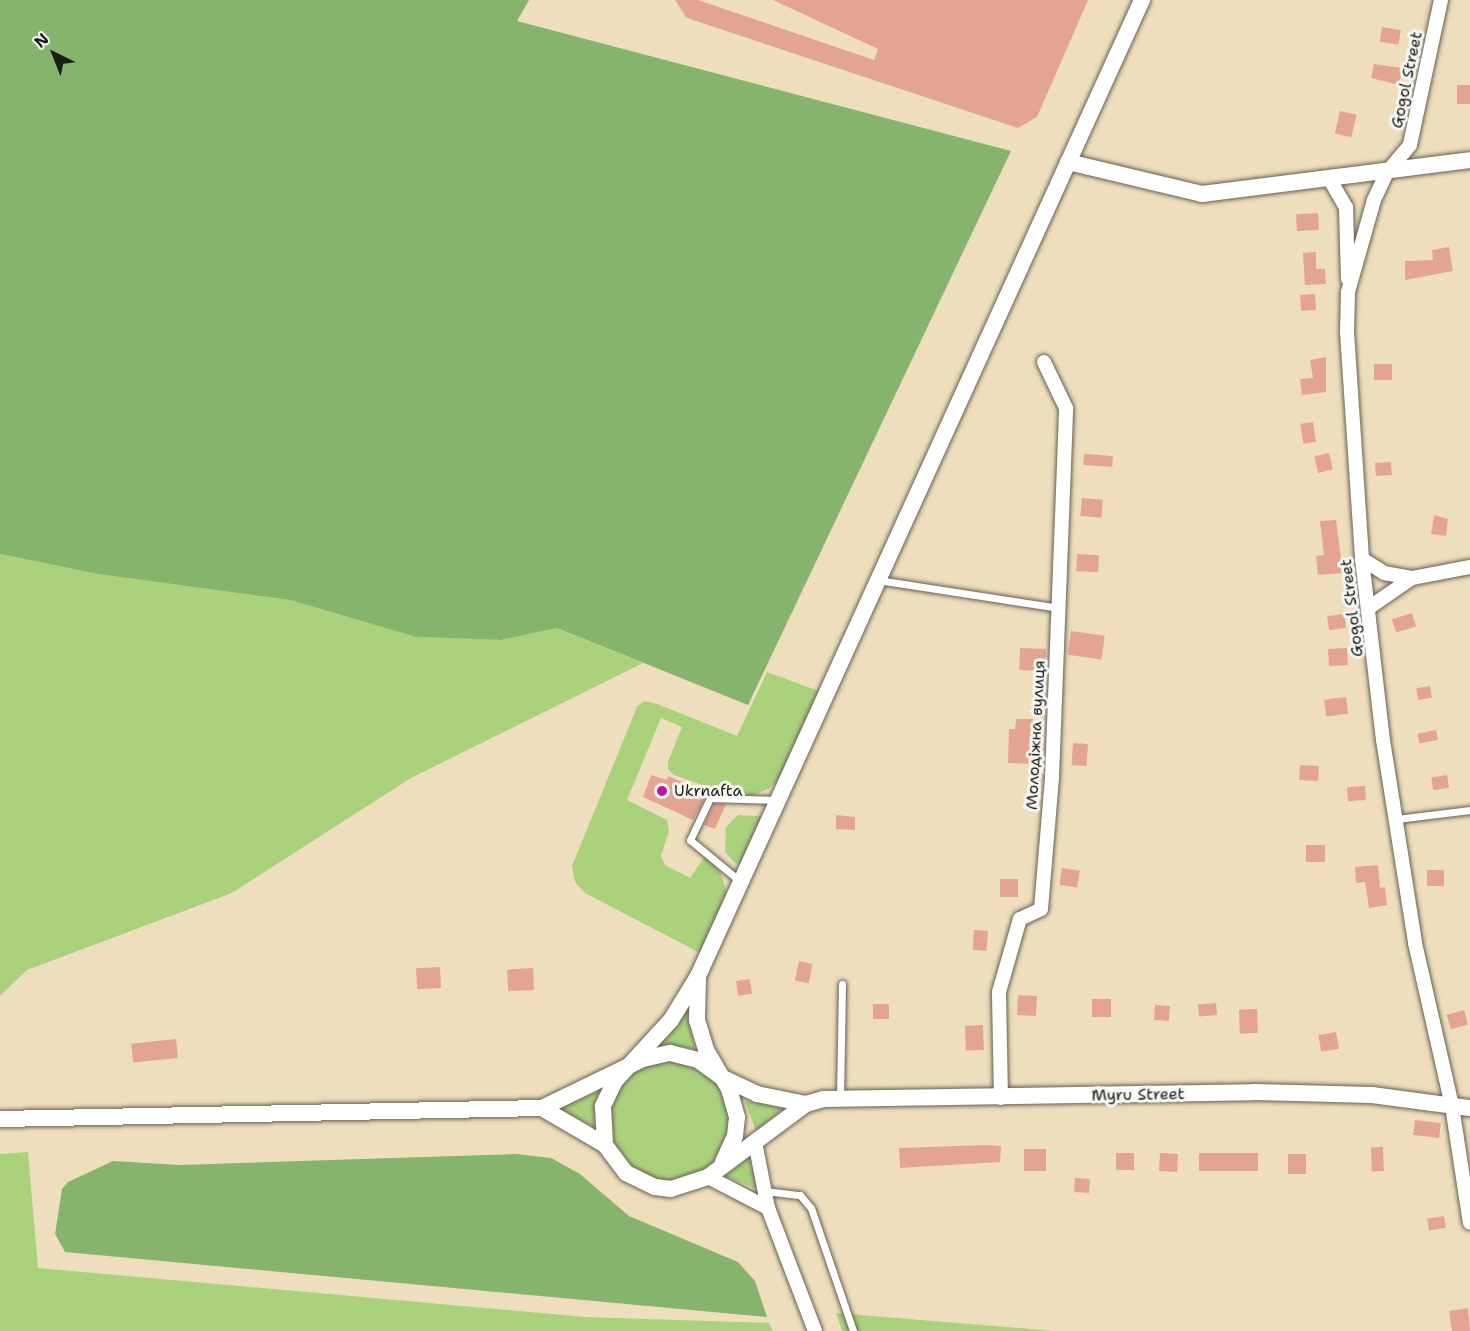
<!DOCTYPE html>
<meta charset="utf-8">
<style>
body{margin:0}
#map{position:relative;width:1470px;height:1331px;overflow:hidden;background:#eedebd;font-family:"Shantell Sans",sans-serif}
div>[style]{position:absolute}
[style*='--x']{left:calc(var(--x)*1px);top:calc(var(--y)*1px);width:calc(var(--w)*1px);rotate:calc(var(--a)*1deg)}
.green>*{inset:0;background:#aad27d}
.round{border-radius:50%}
.forest>*{inset:0;background:#87b46c}
.building>*{inset:0;background:#e4a494;transform-origin:0 0}
.roads{filter:drop-shadow(0 0 2px #666054) drop-shadow(0 0 2px #666054)}
.service>*{height:7px;margin:-3.5px;padding:0 3.5px;transform-origin:3.5px;border-radius:3.5px;background:#fff}
.minor>*{height:14px;margin:-7px;padding:0 7px;transform-origin:7px;border-radius:7px;background:#fff}
.tertiary>*{height:16px;margin:-8px;padding:0 8px;transform-origin:8px;border-radius:8px;background:#fff}
.dots>*{width:16px;height:16px;translate:-50% -50%;box-sizing:border-box;border:3px solid #f6f6f2;border-radius:50%}
span{translate:-50% -50%;white-space:nowrap;text-align:center;line-height:1.15;-webkit-text-stroke:6px #f6f6f2;paint-order:stroke}
.street-label{font-size:16px;color:#1c1c1c}
.poi-label{font-size:16px;color:#1c1c1c}
.left{translate:0 -50%;text-align:left}
.north{position:absolute;left:24px;top:24px;width:60px;height:60px;-webkit-text-stroke:4px #f6f6f2;paint-order:stroke;rotate:317deg;font-size:16px;font-weight:700;line-height:24px;text-align:center;color:#1c1c1c}
.north::after{content:'';display:block;margin:auto;width:21px;height:27px;background:#1c1c1c;clip-path:polygon(50% 0,100% 100%,50% 72%,0 100%)}
</style>
<div id="map">
<div class="green">
<div style="clip-path:polygon(0 554px,98px 574px,290px 600px,416px 637px,501px 640px,557px 628px,643px 663px,411px 778px,232px 893px,27px 970px,0 996px)"></div>
<div style="clip-path:polygon(767px 672px,824px 693px,778px 780px,770px 788px,753px 795px,734px 796px,674px 775px,668px 769px,668px 762px,682px 727px,661px 718px,627px 800px,667px 820px,669px 831px,661px 856px,665px 865px,690px 878px,705px 856px,720px 871px,727px 893px,704px 955px,585px 893px,575px 882px,572px 866px,637px 707px,644px 701px,657px 704px,737px 736px)"></div>
<div style="clip-path:polygon(738px 815px,760px 816px,765px 821px,745px 865px,735px 863px,725px 852px,726px 827px)"></div>
<div style="clip-path:polygon(686px 1008px,695px 1049px,658px 1044px)"></div>
<div class="round" style="left:609px;top:1060px;width:122px;height:122px"></div>
<div style="clip-path:polygon(599px 1091px,594px 1127px,559px 1109px)"></div>
<div style="clip-path:polygon(745px 1101px,783px 1108px,756px 1131px)"></div>
<div style="clip-path:polygon(28px 1152px,38px 1268px,585px 1317px,769px 1323px,773px 1331px,0 1331px,0 1154px)"></div>
<div style="clip-path:polygon(749px 1157px,760px 1190px,725px 1176px)"></div>
<div style="clip-path:polygon(836px 1313px,1054px 1331px,842px 1331px)"></div>
</div>
<div class="forest">
<div style="clip-path:polygon(0 0,529px 0,517px 21px,1011px 151px,748px 705px,557px 628px,501px 640px,416px 637px,290px 600px,98px 574px,0 554px)"></div>
<div style="clip-path:polygon(516px 1154px,551px 1158px,580px 1174px,629px 1216px,738px 1262px,755px 1281px,767px 1317px,65px 1252px,55px 1234px,62px 1189px,68px 1182px,113px 1161px,180px 1165px)"></div>
</div>
<div class="building">
<div style="clip-path:polygon(675px 0,698px 0,874px 60px,878px 49px,773px 0,1088px 0,1037px 117px,1018px 128px,693px 20px,686px 17px)"></div>
<div style="left:1382px;top:27px;width:19px;height:15px;rotate:9deg"></div>
<div style="clip-path:polygon(1374px 64px,1402px 68px,1399px 85px,1371px 78px)"></div>
<div style="left:1457px;top:85px;width:13px;height:19px"></div>
<div style="left:1340px;top:111px;width:17px;height:23px;rotate:13deg"></div>
<div style="left:1318px;top:213px;width:17px;height:22px;rotate:87deg"></div>
<div style="clip-path:polygon(1449px 247px,1453px 271px,1405px 280px,1405px 261px,1433px 260px,1432px 250px)"></div>
<div style="clip-path:polygon(1316px 252px,1316px 269px,1325px 269px,1326px 284px,1305px 285px,1303px 253px)"></div>
<div style="left:1315px;top:294px;width:16px;height:15px;rotate:86deg"></div>
<div style="clip-path:polygon(1326px 357px,1326px 392px,1302px 395px,1300px 379px,1313px 378px,1310px 360px)"></div>
<div style="left:1374px;top:364px;width:18px;height:16px"></div>
<div style="left:1313px;top:422px;width:20px;height:13px;rotate:81deg"></div>
<div style="left:1329px;top:453px;width:17px;height:15px;rotate:77deg"></div>
<div style="left:1084px;top:454px;width:29px;height:11px;rotate:4deg"></div>
<div style="left:1391px;top:462px;width:13px;height:16px;rotate:86deg"></div>
<div style="left:1082px;top:498px;width:21px;height:18px;rotate:5deg"></div>
<div style="clip-path:polygon(1434px 515px,1448px 519px,1446px 536px,1431px 534px)"></div>
<div style="clip-path:polygon(1336px 520px,1343px 573px,1318px 575px,1316px 556px,1324px 555px,1320px 521px)"></div>
<div style="left:1077px;top:554px;width:22px;height:17px;rotate:3deg"></div>
<div style="left:1412px;top:613px;width:14px;height:21px;rotate:73deg"></div>
<div style="left:1344px;top:614px;width:14px;height:17px;rotate:82deg"></div>
<div style="left:1071px;top:631px;width:34px;height:24px;rotate:8deg"></div>
<div style="left:1020px;top:648px;width:26px;height:22px;rotate:2deg"></div>
<div style="left:1347px;top:648px;width:17px;height:19px;rotate:87deg"></div>
<div style="left:1430px;top:686px;width:12px;height:14px;rotate:81deg"></div>
<div style="left:1346px;top:697px;width:17px;height:22px;rotate:83deg"></div>
<div style="clip-path:polygon(1016px 719px,1033px 719px,1034px 764px,1008px 763px,1009px 729px,1015px 729px)"></div>
<div style="left:1436px;top:730px;width:10px;height:19px;rotate:79deg"></div>
<div style="left:1073px;top:743px;width:15px;height:22px;rotate:4deg"></div>
<div style="left:1300px;top:765px;width:19px;height:15px;rotate:3deg"></div>
<div style="clip-path:polygon(651px 775px,667px 780px,668px 776px,708px 793px,693px 820px,643px 797px)"></div>
<div style="left:1447px;top:775px;width:13px;height:16px;rotate:81deg"></div>
<div style="left:1365px;top:786px;width:14px;height:18px;rotate:86deg"></div>
<div style="clip-path:polygon(714px 804px,726px 804px,715px 829px,704px 825px)"></div>
<div style="clip-path:polygon(836px 815px,855px 817px,855px 830px,836px 829px)"></div>
<div style="left:1325px;top:845px;width:17px;height:19px;rotate:90deg"></div>
<div style="clip-path:polygon(1378px 865px,1380px 888px,1385px 887px,1387px 905px,1369px 908px,1365px 882px,1356px 883px,1355px 867px)"></div>
<div style="left:1062px;top:868px;width:18px;height:17px;rotate:9deg"></div>
<div style="left:1427px;top:870px;width:17px;height:16px"></div>
<div style="left:1000px;top:879px;width:18px;height:18px"></div>
<div style="left:974px;top:930px;width:14px;height:20px;rotate:4deg"></div>
<div style="left:799px;top:961px;width:14px;height:20px;rotate:12deg"></div>
<div style="left:440px;top:967px;width:21px;height:24px;rotate:87deg"></div>
<div style="left:533px;top:968px;width:22px;height:26px;rotate:87deg"></div>
<div style="left:750px;top:979px;width:15px;height:14px;rotate:82deg"></div>
<div style="left:1018px;top:995px;width:19px;height:20px;rotate:3deg"></div>
<div style="left:1092px;top:999px;width:19px;height:18px"></div>
<div style="left:1216px;top:1003px;width:12px;height:18px;rotate:85deg"></div>
<div style="left:873px;top:1004px;width:16px;height:15px"></div>
<div style="left:1155px;top:1005px;width:15px;height:15px;rotate:4deg"></div>
<div style="left:1257px;top:1009px;width:24px;height:18px;rotate:88deg"></div>
<div style="left:1464px;top:1010px;width:15px;height:18px;rotate:74deg"></div>
<div style="left:983px;top:1025px;width:25px;height:18px;rotate:88deg"></div>
<div style="left:1336px;top:1032px;width:17px;height:18px;rotate:80deg"></div>
<div style="left:176px;top:1039px;width:19px;height:45px;rotate:84deg"></div>
<div style="left:1415px;top:1120px;width:26px;height:15px;rotate:7deg"></div>
<div style="clip-path:polygon(986px 1145px,1001px 1146px,1000px 1162px,900px 1168px,899px 1148px)"></div>
<div style="left:1383px;top:1147px;width:24px;height:12px;rotate:88deg"></div>
<div style="left:1024px;top:1149px;width:22px;height:22px"></div>
<div style="left:1134px;top:1153px;width:17px;height:18px;rotate:90deg"></div>
<div style="left:1160px;top:1153px;width:18px;height:18px;rotate:3deg"></div>
<div style="left:1258px;top:1153px;width:18px;height:59px;rotate:90deg"></div>
<div style="left:1288px;top:1154px;width:18px;height:20px"></div>
<div style="left:1075px;top:1178px;width:15px;height:14px;rotate:4deg"></div>
<div style="left:1444px;top:1216px;width:12px;height:17px;rotate:81deg"></div>
<div style="clip-path:polygon(1468px 1308px,1470px 1331px,1452px 1331px,1449px 1311px)"></div>
</div>
<div class="roads">
<div class="service">
<div style="--x:878;--y:580;--w:183;--a:8.8"></div>
<div style="--x:1396;--y:819;--w:75;--a:-6.9"></div>
<div style="--x:741;--y:882;--w:66;--a:-140.5"></div>
<div style="--x:690;--y:840;--w:47;--a:-64.5"></div>
<div style="--x:710;--y:798;--w:68;--a:1.7"></div>
<div style="--x:840;--y:1099;--w:115;--a:-89"></div>
<div style="--x:765;--y:1191;--w:35;--a:7"></div>
<div style="--x:800;--y:1195;--w:17;--a:50"></div>
<div style="--x:811;--y:1208;--w:130;--a:71.1"></div>
</div>
<div class="minor">
<div style="--x:1441;--y:0;--w:148;--a:102.1"></div>
<div style="--x:1410;--y:145;--w:35;--a:130"></div>
<div style="--x:1387;--y:172;--w:31;--a:115"></div>
<div style="--x:1374;--y:200;--w:96;--a:105.8"></div>
<div style="--x:1348;--y:292;--w:40;--a:91.4"></div>
<div style="--x:1347;--y:332;--w:227;--a:86.2"></div>
<div style="--x:1362;--y:559;--w:182;--a:83.4"></div>
<div style="--x:1383;--y:740;--w:206;--a:81"></div>
<div style="--x:1415;--y:943;--w:167;--a:77.2"></div>
<div style="--x:1452;--y:1106;--w:118;--a:81.3"></div>
<div style="--x:1329;--y:178;--w:34;--a:60"></div>
<div style="--x:1346;--y:207;--w:72;--a:88.4"></div>
<div style="--x:1362;--y:559;--w:26;--a:32"></div>
<div style="--x:1384;--y:573;--w:28;--a:10"></div>
<div style="--x:1370;--y:607;--w:51;--a:-34.6"></div>
<div style="--x:1412;--y:578;--w:59;--a:-10.7"></div>
<div style="--x:1001;--y:1098;--w:106;--a:-91.1"></div>
<div style="--x:999;--y:992;--w:76;--a:-74"></div>
<div style="--x:1020;--y:919;--w:23;--a:-25"></div>
<div style="--x:1041;--y:909;--w:132;--a:-85.2"></div>
<div style="--x:1052;--y:777;--w:369;--a:-87.8"></div>
<div style="--x:1066;--y:408;--w:51;--a:-115.6"></div>
<div style="--x:755;--y:1142;--w:67;--a:78.9"></div>
<div style="--x:768;--y:1208;--w:132;--a:69.1"></div>
<div style="--x:708;--y:1177;--w:68;--a:27.3"></div>
</div>
<div class="tertiary">
<div style="--x:1142;--y:0;--w:1072;--a:114.46"></div>
<div style="--x:698;--y:976;--w:52;--a:121.5"></div>
<div style="--x:671;--y:1020;--w:83;--a:132.6"></div>
<div style="--x:615;--y:1081;--w:28;--a:116"></div>
<div style="--x:603;--y:1106;--w:39;--a:87"></div>
<div style="--x:605;--y:1145;--w:35;--a:53"></div>
<div style="--x:626;--y:1173;--w:32;--a:26"></div>
<div style="--x:655;--y:1187;--w:16;--a:7"></div>
<div style="--x:671;--y:1189;--w:39;--a:-18"></div>
<div style="--x:708;--y:1177;--w:122;--a:-36.7"></div>
<div style="--x:806;--y:1104;--w:18;--a:-16"></div>
<div style="--x:823;--y:1099;--w:430;--a:-0.9"></div>
<div style="--x:1253;--y:1092;--w:119;--a:1.4"></div>
<div style="--x:1372;--y:1095;--w:99;--a:7.6"></div>
<div style="--x:1068;--y:162;--w:138;--a:13.4"></div>
<div style="--x:1202;--y:194;--w:270;--a:-7.2"></div>
<div style="--x:698;--y:978;--w:42;--a:91.4"></div>
<div style="--x:697;--y:1020;--w:31;--a:73"></div>
<div style="--x:706;--y:1050;--w:45;--a:59.5"></div>
<div style="--x:729;--y:1089;--w:29;--a:74"></div>
<div style="--x:737;--y:1117;--w:19;--a:96"></div>
<div style="--x:735;--y:1136;--w:29;--a:115"></div>
<div style="--x:542;--y:1108;--w:73;--a:30.4"></div>
<div style="--x:0;--y:1119;--w:542;--a:-1.16"></div>
<div style="--x:542;--y:1108;--w:112;--a:-25.9"></div>
<div style="--x:643;--y:1059;--w:28;--a:-13"></div>
<div style="--x:670;--y:1053;--w:29;--a:14"></div>
<div style="--x:698;--y:1060;--w:29;--a:36"></div>
<div style="--x:721;--y:1077;--w:40;--a:25"></div>
<div style="--x:757;--y:1094;--w:50;--a:11.5"></div>
</div>
</div>
<div class="dots">
<div style="left:662px;top:791px;background:#b5179e"></div>
</div>
<div class="street-label">
<span style="left:1407px;top:80px;rotate:-78deg">Gogol Street</span>
<span style="left:1352px;top:608px;rotate:-97deg">Gogol Street</span>
<span style="left:1036px;top:735px;rotate:-87deg">Молодіжна вулиця</span>
<span style="left:1138px;top:1095px;rotate:-1deg">Myru Street</span>
</div>
<div class="poi-label">
<span class="left" style="left:674px;top:791px">Ukrnafta</span>
</div>
<div class="north">N</div>
</div>
